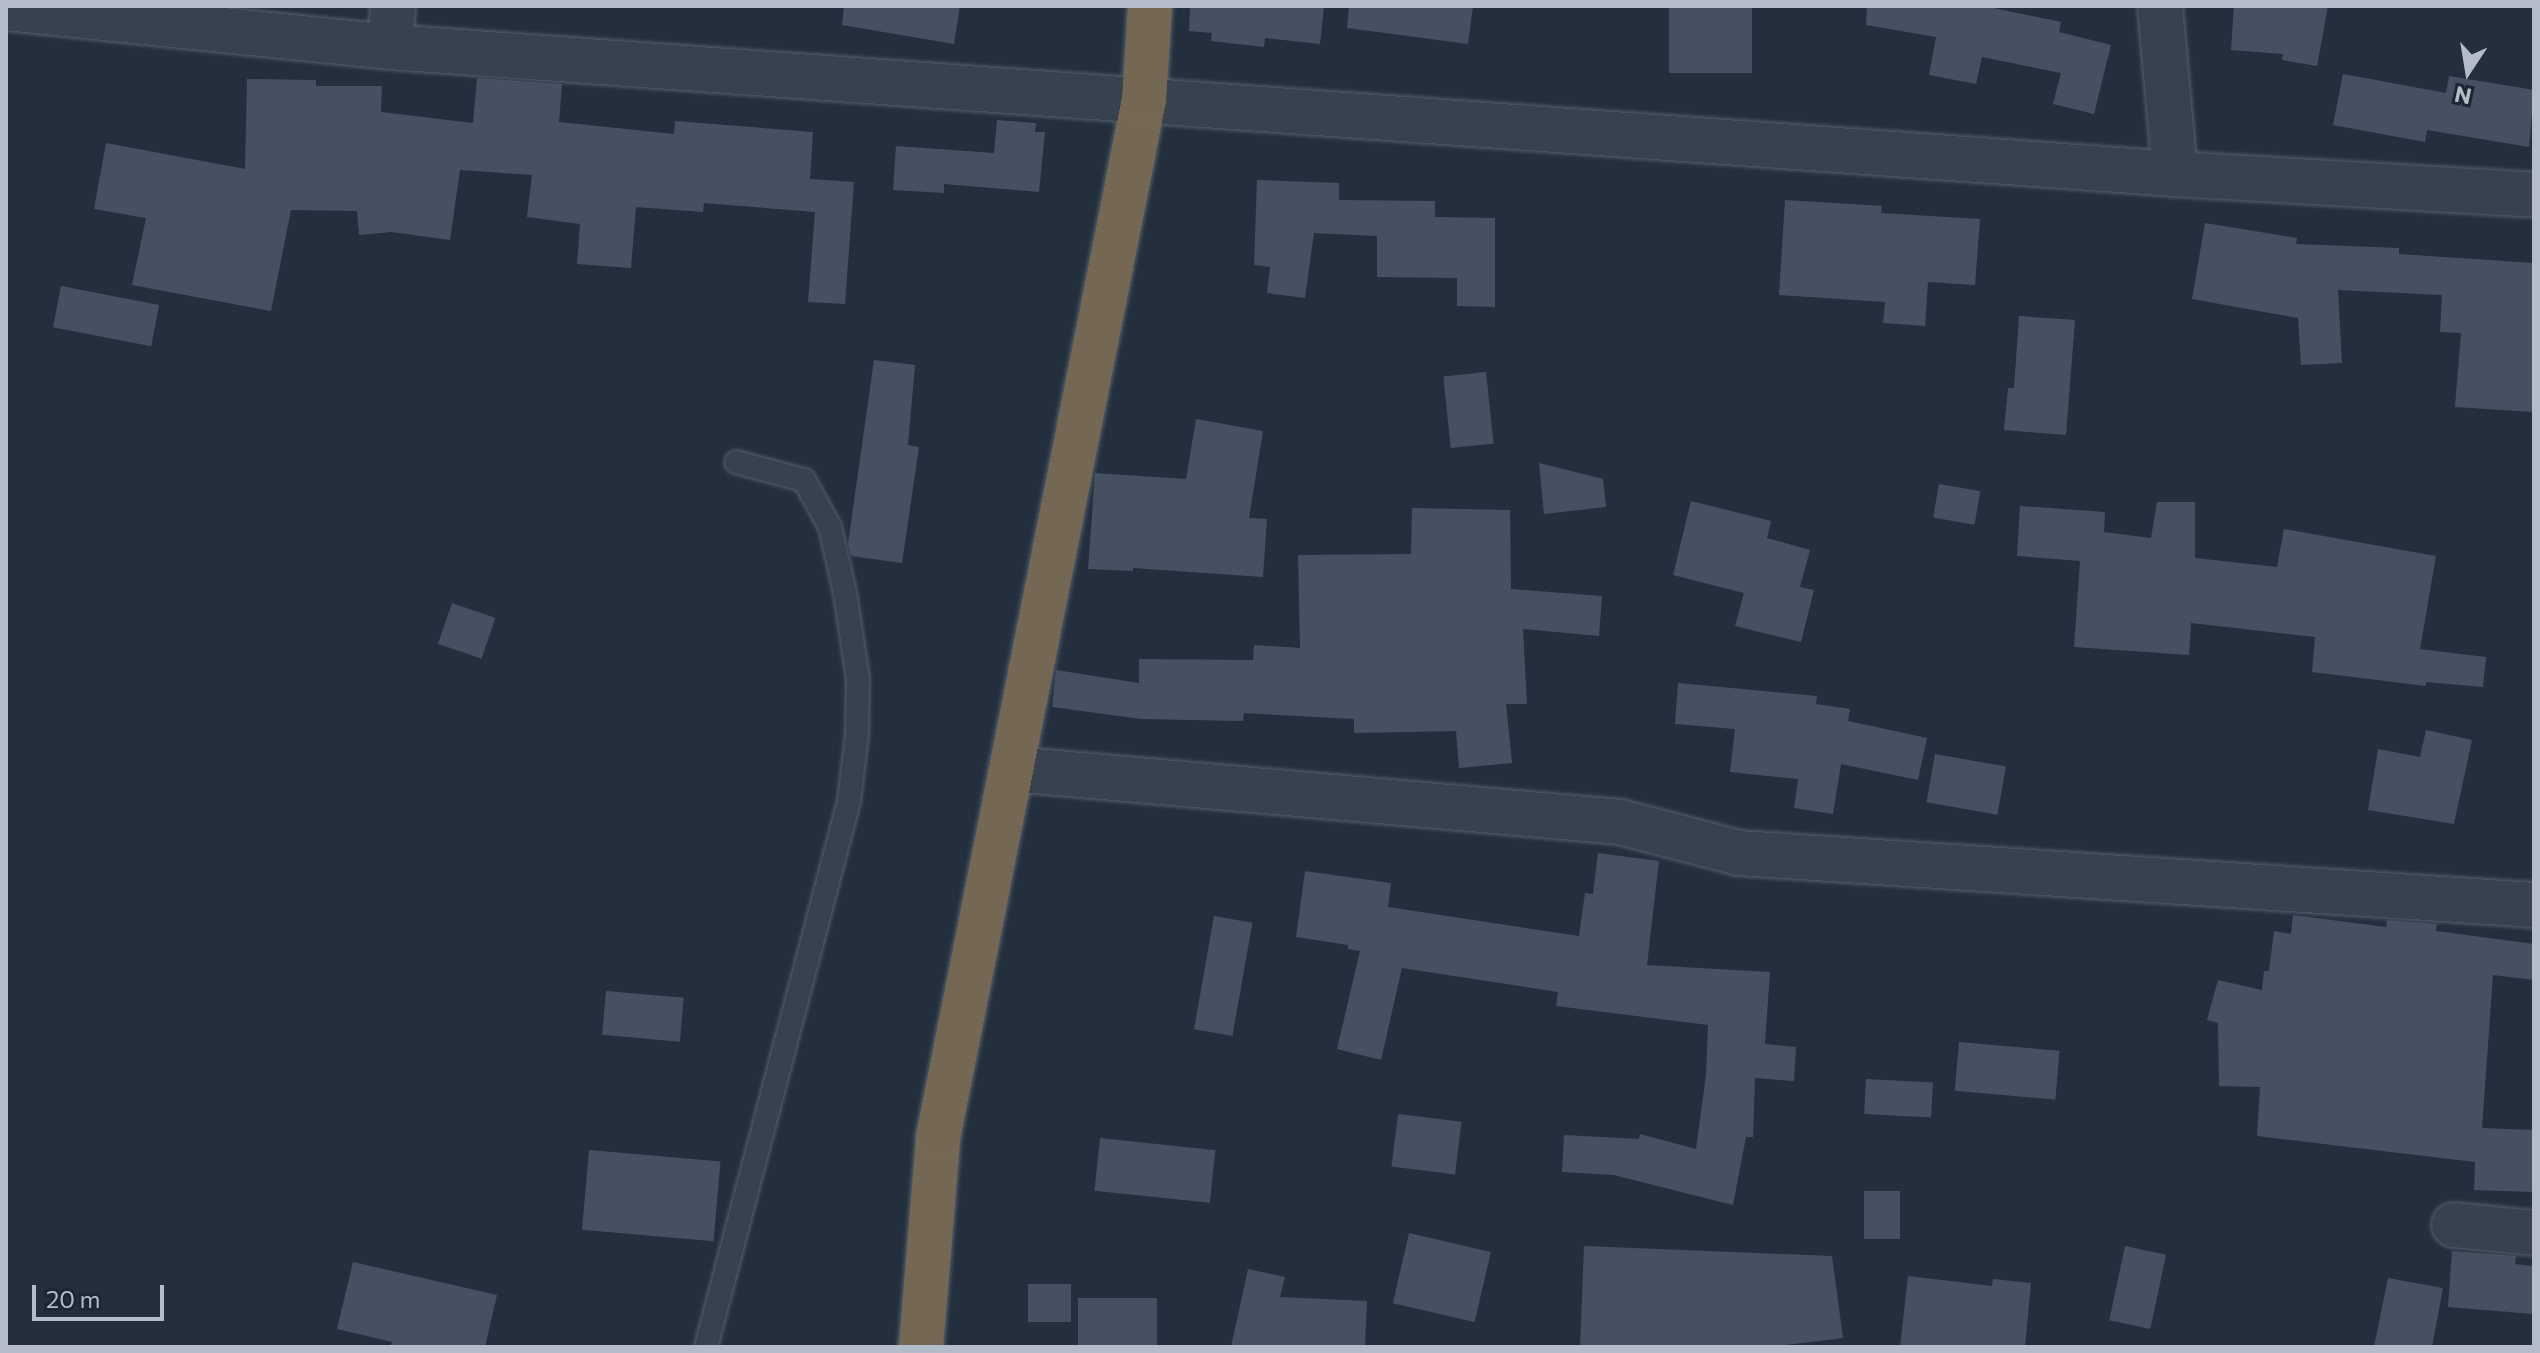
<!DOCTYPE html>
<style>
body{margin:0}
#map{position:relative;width:2540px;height:1353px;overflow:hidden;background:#242f3e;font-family:Commissioner,sans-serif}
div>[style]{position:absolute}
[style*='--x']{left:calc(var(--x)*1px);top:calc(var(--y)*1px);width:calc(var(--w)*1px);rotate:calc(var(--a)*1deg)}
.building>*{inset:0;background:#455162;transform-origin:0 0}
.roads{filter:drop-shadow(0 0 2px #565f6c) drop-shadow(0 0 2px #565f6c)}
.lane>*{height:22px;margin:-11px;padding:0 11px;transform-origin:11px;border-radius:11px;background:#38414e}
.street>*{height:44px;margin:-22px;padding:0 22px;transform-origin:22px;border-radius:22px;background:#38414e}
.highway>*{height:44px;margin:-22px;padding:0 22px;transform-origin:22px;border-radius:22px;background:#746855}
span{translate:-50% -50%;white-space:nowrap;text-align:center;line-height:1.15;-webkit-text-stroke:6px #1d2633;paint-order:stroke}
.frame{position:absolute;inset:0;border:8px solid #b4bcc9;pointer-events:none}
.north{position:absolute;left:2428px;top:32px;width:80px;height:80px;-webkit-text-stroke:6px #1d2633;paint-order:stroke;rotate:192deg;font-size:22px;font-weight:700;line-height:32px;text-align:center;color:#b4bcc9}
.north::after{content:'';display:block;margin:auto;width:28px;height:36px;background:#b4bcc9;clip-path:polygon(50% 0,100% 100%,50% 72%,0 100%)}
.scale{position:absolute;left:32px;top:1285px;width:132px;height:36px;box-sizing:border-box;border:4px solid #b4bcc9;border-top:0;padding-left:10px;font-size:24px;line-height:28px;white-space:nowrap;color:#b4bcc9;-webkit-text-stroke:6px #1d2633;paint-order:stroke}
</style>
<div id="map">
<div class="building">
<div style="clip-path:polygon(844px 6px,960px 6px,954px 44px,842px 25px)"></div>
<div style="clip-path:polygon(1190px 6px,1324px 6px,1320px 44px,1265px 38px,1264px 47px,1211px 41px,1212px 33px,1189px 31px)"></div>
<div style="clip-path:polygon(1349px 6px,1473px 6px,1468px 44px,1347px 28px)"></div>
<div style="left:1669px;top:6px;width:83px;height:67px"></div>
<div style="clip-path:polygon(1867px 6px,1984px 6px,2061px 22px,2059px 32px,2111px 45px,2094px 114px,2053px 104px,2061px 73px,1982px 57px,1976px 84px,1929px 75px,1936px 37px,1866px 25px)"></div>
<div style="clip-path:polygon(2234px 6px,2328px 6px,2317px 66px,2282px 60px,2283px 54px,2231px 50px)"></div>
<div style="clip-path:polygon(2343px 74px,2446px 93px,2449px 76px,2534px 90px,2529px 147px,2427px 130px,2425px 142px,2333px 125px)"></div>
<div style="clip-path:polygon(477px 78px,562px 84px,559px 122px,674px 134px,675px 121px,813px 132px,810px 179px,854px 182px,845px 304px,808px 302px,815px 212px,704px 203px,703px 212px,636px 207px,631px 268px,577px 264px,580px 224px,527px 217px,532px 175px,460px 170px,450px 240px,392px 232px,359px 235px,357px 211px,291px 210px,271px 311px,132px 285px,146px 218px,94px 209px,106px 143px,245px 169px,247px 79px,316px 80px,316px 86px,382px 86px,381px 112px,473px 123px)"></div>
<div style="clip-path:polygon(997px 120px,1036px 123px,1035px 132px,1045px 132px,1039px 192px,944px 184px,944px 193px,893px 190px,896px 146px,994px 153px)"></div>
<div style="clip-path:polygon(1257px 180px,1339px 183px,1339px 200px,1435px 201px,1435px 217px,1495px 218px,1495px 307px,1457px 306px,1457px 278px,1377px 277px,1377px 236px,1314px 233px,1305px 298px,1267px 293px,1270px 267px,1254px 265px)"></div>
<div style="clip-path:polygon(1785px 200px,1882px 206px,1881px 213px,1980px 219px,1975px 285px,1928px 282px,1925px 326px,1883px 323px,1885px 302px,1779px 295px)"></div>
<div style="clip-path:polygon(2205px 223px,2297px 238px,2296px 244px,2399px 248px,2399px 254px,2534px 263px,2534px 412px,2455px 407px,2461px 333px,2440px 332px,2442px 295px,2338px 290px,2342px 363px,2301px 365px,2298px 318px,2192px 299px)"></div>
<div style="left:61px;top:286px;width:100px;height:42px;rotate:11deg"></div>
<div style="clip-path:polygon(2019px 316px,2075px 320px,2066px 435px,2004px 430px,2008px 388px,2014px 388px)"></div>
<div style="clip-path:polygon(874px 360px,915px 365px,908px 445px,919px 447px,902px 563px,851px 556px,848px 544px)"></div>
<div style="left:1486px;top:372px;width:72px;height:43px;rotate:84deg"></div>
<div style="clip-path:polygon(1196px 419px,1263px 431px,1249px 518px,1267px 519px,1263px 577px,1133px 568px,1133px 571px,1088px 569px,1095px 473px,1186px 479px)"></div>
<div style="clip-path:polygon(1539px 463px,1603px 479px,1606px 507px,1544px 514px)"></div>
<div style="left:1939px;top:484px;width:42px;height:34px;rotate:10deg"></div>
<div style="clip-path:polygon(1691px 501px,1771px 521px,1767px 538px,1810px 550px,1800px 587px,1814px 590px,1801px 642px,1735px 626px,1744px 593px,1673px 575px)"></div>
<div style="clip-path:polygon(2157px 502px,2195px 502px,2195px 558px,2277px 567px,2284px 529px,2436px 556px,2420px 649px,2486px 657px,2483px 687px,2426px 682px,2426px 686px,2312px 672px,2315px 637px,2191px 623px,2189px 655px,2074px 647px,2080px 561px,2017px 556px,2020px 506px,2105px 512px,2104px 532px,2151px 538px)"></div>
<div style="clip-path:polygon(1412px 508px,1510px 510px,1511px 589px,1602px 596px,1599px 636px,1523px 629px,1527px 704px,1506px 704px,1512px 763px,1459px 768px,1456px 731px,1354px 733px,1354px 719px,1244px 713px,1243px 721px,1141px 719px,1052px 707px,1056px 670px,1139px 683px,1139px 659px,1253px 660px,1254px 645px,1300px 648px,1298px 555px,1411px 554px)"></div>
<div style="left:452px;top:603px;width:46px;height:43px;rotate:19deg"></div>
<div style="clip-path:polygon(1678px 683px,1817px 696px,1816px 704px,1850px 709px,1848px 721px,1927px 738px,1918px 780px,1841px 764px,1833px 814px,1794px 808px,1798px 779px,1730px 772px,1735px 729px,1675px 724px)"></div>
<div style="clip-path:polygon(2426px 730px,2472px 740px,2454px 824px,2368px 810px,2378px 749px,2420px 757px)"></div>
<div style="left:1935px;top:754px;width:72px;height:49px;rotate:10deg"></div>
<div style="clip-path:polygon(1598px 853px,1659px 861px,1647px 965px,1770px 972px,1765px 1044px,1796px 1047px,1794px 1081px,1755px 1078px,1753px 1137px,1746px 1137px,1733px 1205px,1614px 1175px,1562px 1172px,1564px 1135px,1639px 1139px,1640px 1134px,1696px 1149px,1706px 1075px,1708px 1025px,1556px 1006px,1558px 992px,1402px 968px,1381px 1060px,1337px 1049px,1360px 951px,1348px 949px,1348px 945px,1296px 937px,1305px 871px,1391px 883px,1388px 907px,1579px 936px,1585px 893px,1593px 894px)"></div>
<div style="clip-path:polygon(2293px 915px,2386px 927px,2387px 920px,2437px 924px,2436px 931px,2534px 944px,2534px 980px,2493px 975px,2482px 1128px,2534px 1130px,2534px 1192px,2474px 1190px,2475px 1162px,2257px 1136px,2260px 1087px,2219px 1086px,2218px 1023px,2207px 1020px,2218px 980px,2262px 990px,2264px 971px,2269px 971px,2274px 931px,2291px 934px)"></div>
<div style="left:1214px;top:916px;width:39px;height:115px;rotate:10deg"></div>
<div style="left:606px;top:991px;width:78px;height:44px;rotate:5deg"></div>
<div style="left:1959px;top:1042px;width:101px;height:49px;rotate:5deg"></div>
<div style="left:1866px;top:1079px;width:67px;height:35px;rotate:3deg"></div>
<div style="left:1398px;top:1114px;width:64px;height:53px;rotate:7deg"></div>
<div style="left:1100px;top:1138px;width:116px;height:53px;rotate:6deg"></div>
<div style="left:589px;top:1150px;width:132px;height:80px;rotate:5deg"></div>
<div style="left:1864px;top:1191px;width:36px;height:48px"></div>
<div style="left:1409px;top:1233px;width:84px;height:72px;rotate:13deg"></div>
<div style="clip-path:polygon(1584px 1246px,1832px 1256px,1843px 1338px,1770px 1347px,1580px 1347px)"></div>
<div style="left:2125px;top:1246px;width:42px;height:76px;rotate:12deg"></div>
<div style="clip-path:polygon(2452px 1251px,2516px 1256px,2515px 1264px,2534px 1266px,2534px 1314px,2448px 1307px)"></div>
<div style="clip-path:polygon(353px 1262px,497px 1295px,485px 1347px,390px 1347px,392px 1342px,337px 1329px)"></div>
<div style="clip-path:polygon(1248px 1269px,1285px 1277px,1280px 1297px,1367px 1301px,1365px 1347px,1231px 1347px)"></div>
<div style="clip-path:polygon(1908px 1276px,1992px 1286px,1993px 1279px,2031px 1283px,2025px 1347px,1900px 1347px)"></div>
<div style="clip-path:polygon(2388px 1278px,2443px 1288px,2432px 1347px,2374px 1347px)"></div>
<div style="left:1028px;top:1284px;width:43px;height:38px"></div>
<div style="left:1078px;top:1298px;width:79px;height:49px"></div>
</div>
<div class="roads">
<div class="lane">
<div style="--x:706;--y:1347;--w:564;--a:-75.32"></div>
<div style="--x:849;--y:801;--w:66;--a:-83.1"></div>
<div style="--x:857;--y:735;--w:56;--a:-89"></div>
<div style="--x:858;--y:679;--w:87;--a:-98.6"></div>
<div style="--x:845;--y:593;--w:68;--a:-102.8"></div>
<div style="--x:830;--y:527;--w:54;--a:-119"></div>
<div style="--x:804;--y:480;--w:70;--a:-165.2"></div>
</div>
<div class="street">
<div style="--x:2160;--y:6;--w:169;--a:84.9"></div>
<div style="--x:6;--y:8;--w:386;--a:5.8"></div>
<div style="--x:390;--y:47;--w:1790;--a:4.07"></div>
<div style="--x:2175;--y:174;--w:360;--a:3.3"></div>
<div style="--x:390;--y:47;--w:41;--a:-85.8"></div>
<div style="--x:1011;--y:769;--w:611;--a:4.97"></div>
<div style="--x:1620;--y:822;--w:123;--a:14.6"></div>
<div style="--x:1739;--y:853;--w:797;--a:3.74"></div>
<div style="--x:2454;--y:1225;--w:80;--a:5.7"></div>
</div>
<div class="highway">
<div style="--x:921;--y:1347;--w:210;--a:-85.3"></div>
<div style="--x:938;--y:1138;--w:1058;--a:-78.78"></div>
<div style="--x:1144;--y:100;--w:94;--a:-86.3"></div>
</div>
</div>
<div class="frame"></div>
<div class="north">N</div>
<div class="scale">20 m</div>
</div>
